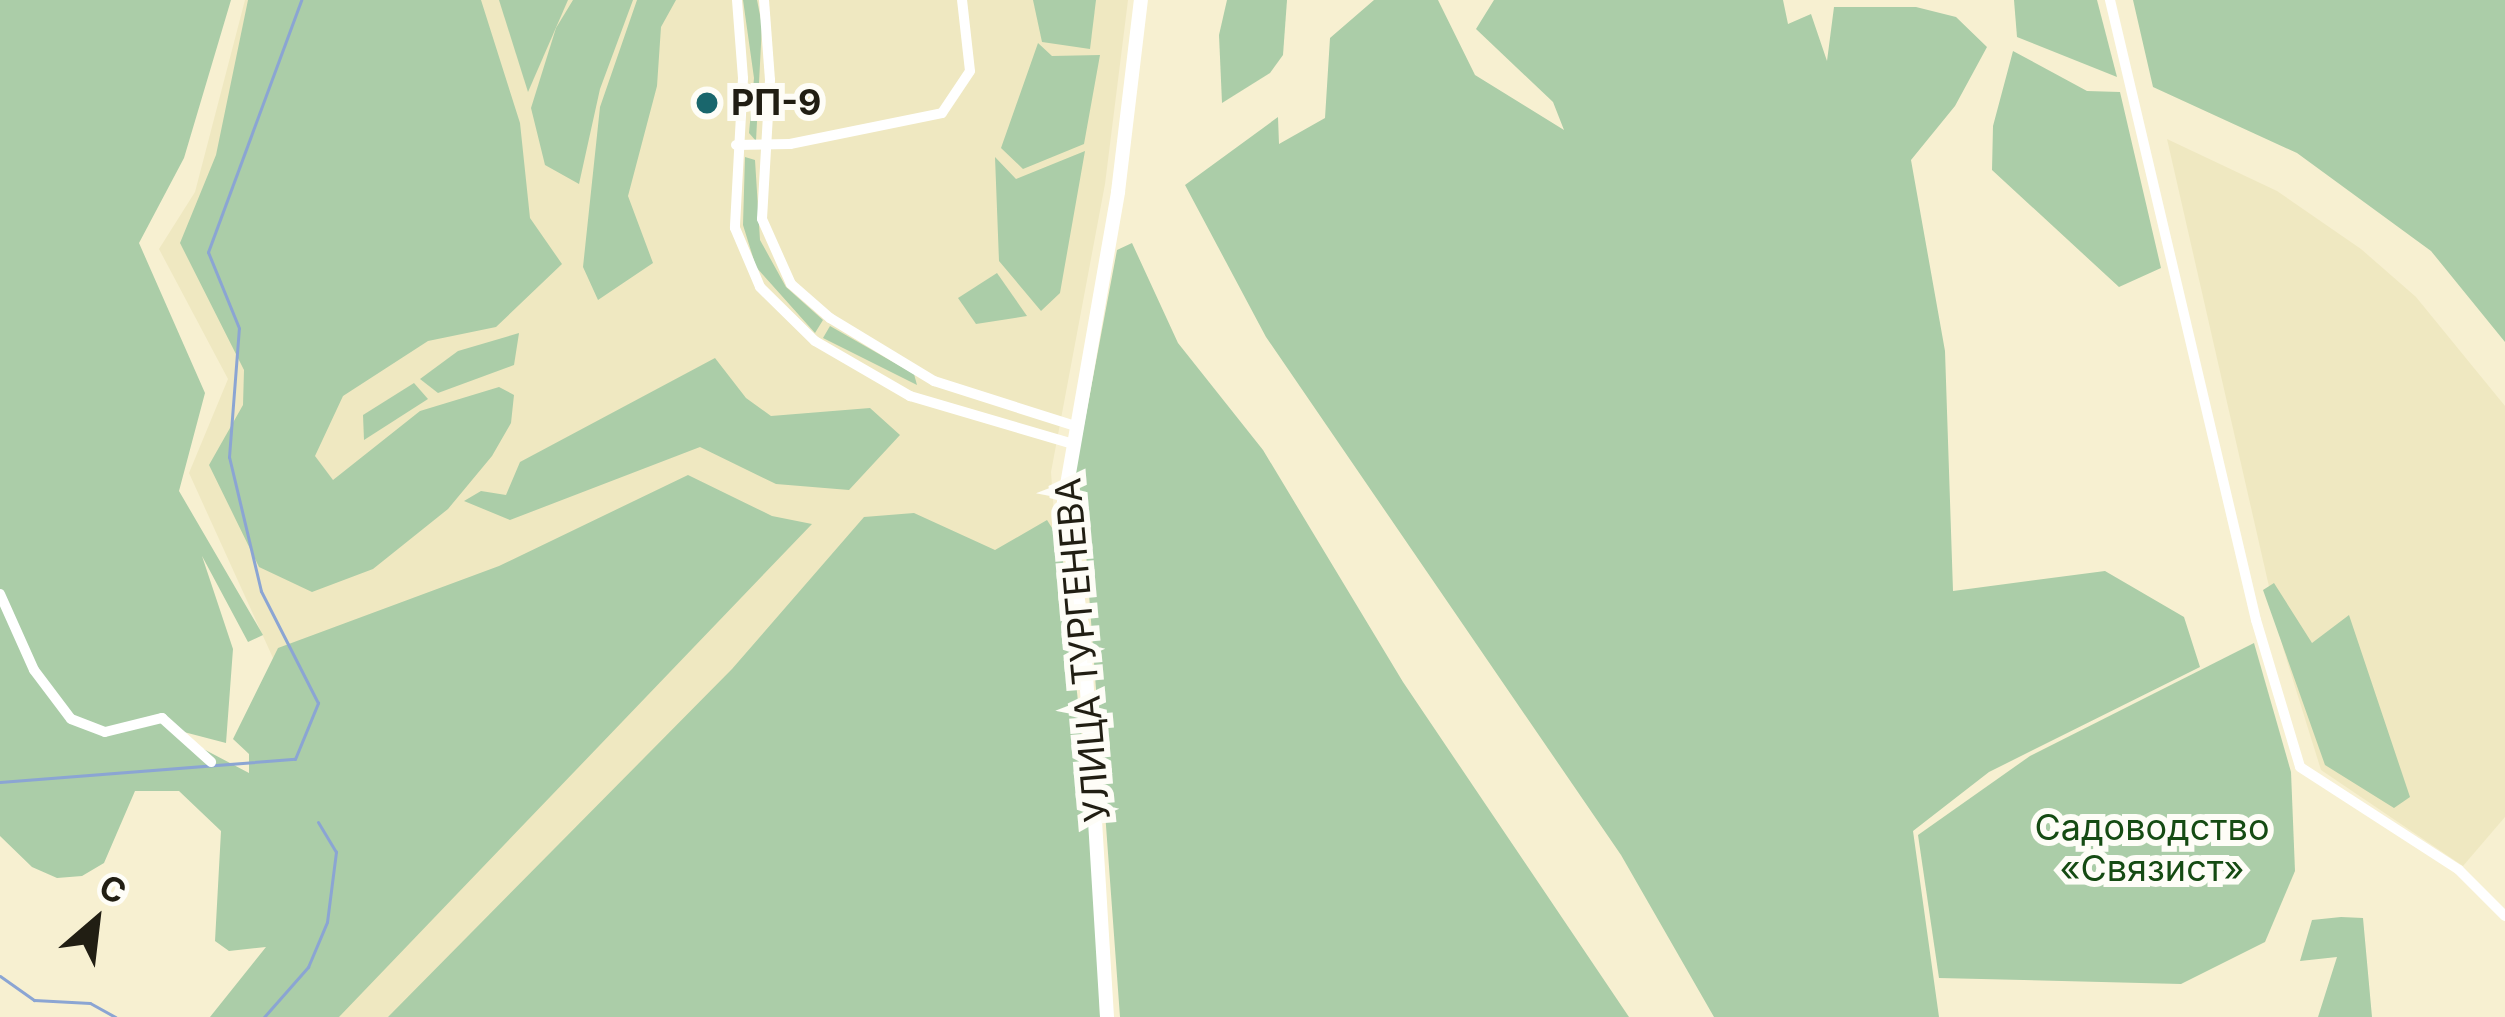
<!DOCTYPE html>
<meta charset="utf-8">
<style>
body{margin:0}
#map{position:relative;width:2505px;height:1017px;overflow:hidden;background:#f7f0d1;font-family:Inter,sans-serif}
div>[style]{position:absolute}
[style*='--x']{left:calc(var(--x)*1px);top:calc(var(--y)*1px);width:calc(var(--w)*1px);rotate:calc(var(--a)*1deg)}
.built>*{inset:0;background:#efe8c1}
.green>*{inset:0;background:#abcda8}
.stream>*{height:3px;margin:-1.5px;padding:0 1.5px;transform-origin:1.5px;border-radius:1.5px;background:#8ba5d3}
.minor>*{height:10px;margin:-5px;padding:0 5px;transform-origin:5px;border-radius:5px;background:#fff}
.tertiary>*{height:14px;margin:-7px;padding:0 7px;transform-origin:7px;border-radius:7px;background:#fff}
.dots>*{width:33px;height:33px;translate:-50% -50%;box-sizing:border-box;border:6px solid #fefdf7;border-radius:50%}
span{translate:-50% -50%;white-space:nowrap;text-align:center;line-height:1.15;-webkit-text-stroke:12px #fefdf7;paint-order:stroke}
.poi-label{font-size:36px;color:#211e13;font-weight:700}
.left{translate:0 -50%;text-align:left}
.street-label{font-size:36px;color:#211e13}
.park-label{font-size:36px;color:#154b13}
.north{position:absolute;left:36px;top:861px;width:120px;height:120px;-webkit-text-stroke:9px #fefdf7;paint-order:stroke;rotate:28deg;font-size:33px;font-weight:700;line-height:48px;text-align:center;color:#211e13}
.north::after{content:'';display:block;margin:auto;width:42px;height:54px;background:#211e13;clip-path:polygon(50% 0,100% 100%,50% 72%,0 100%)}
</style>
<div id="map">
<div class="built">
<div style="clip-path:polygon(245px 0,1128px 0,1105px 184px,1051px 472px,1090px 1017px,277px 1017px,273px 658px,189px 473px,228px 379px,159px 249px,195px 192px)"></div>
<div style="clip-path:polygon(2167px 139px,2277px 191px,2361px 249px,2416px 297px,2505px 406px,2505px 817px,2463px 866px,2321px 770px,2283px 648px)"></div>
</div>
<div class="green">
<div style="clip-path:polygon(0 0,231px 0,184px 158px,139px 243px,205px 393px,179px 491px,263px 635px,248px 642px,202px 556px,233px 649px,226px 743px,180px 731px,192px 743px,249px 773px,249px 754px,233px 739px,278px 648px,499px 566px,688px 475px,772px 516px,812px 524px,339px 1017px,210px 1017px,266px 947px,229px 951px,215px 941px,221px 831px,179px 791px,135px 791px,104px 863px,82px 876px,57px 878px,32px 867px,0 836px)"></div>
<div style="clip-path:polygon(248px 0,481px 0,520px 123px,530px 218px,562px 264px,496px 327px,428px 341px,343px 396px,315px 456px,333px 480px,420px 411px,499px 387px,514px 395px,511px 423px,492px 456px,448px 509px,373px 569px,312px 592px,259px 567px,209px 465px,243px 405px,244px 370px,180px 243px,216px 155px)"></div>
<div style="clip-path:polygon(499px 0,568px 0,528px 92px)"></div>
<div style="clip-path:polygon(573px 0,633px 0,600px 89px,579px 184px,545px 165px,531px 108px,556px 28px)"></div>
<div style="clip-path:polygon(637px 0,676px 0,661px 27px,657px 86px,628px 196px,653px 263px,598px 300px,583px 267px,600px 107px)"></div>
<div style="clip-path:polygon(743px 0,757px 0,762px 25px,756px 141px,749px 133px,754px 78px)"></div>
<div style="clip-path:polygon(1033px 0,1096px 0,1090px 49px,1042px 42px)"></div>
<div style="clip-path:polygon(1227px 0,1287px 0,1283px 55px,1270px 73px,1222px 103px,1219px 35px)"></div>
<div style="clip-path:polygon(1374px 0,1438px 0,1475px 75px,1564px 130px,1553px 102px,1476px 29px,1494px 0,1783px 0,1788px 24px,1811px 14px,1827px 61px,1834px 7px,1916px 7px,1956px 17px,1987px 47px,1955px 106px,1911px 160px,1945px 351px,1953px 591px,2105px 571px,2184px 617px,2200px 667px,1989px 772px,1913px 831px,1939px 1017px,1714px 1017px,1621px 855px,1266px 337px,1185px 185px,1278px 117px,1279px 144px,1325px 118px,1330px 38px)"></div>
<div style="clip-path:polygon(2014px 0,2097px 0,2117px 77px,2017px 37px)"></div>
<div style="clip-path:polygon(2133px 0,2505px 0,2505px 342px,2431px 251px,2297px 153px,2153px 87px)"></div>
<div style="clip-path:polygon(1038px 43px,1052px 56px,1100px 55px,1084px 144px,1023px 169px,1001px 148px)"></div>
<div style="clip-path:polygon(2013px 51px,2087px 91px,2120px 92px,2161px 268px,2119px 287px,1992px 170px,1993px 126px)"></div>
<div style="clip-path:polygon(1085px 151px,1060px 293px,1041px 311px,999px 261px,995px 157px,1016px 179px)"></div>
<div style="clip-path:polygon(745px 157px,755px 160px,760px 240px,786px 287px,823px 320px,815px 333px,756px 267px,743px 225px)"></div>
<div style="clip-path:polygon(1132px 243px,1178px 343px,1263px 450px,1403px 682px,1629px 1017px,1120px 1017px,1085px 539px,1072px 489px,1117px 250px)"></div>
<div style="clip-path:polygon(997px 273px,1027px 316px,976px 324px,958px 298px)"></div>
<div style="clip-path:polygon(830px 326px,914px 374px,917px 385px,823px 338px)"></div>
<div style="clip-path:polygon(519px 333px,514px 365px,438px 393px,420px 379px,458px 351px)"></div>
<div style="clip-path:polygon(715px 358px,746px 398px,771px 416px,870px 408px,900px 435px,849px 490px,776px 484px,700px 447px,510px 520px,464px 501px,481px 491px,506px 495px,520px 462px)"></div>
<div style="clip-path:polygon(414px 383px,428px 399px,364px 440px,363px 415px)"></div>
<div style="clip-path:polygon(914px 513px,995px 550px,1047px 520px,1061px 542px,1098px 889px,1100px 1017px,388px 1017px,732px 669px,864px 517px)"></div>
<div style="clip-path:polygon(2274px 583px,2312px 643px,2349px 615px,2410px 797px,2394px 808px,2325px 765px,2263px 590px)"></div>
<div style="clip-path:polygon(2254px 643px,2291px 772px,2295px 871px,2265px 942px,2181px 984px,1939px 978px,1918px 835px,2030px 756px)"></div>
<div style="clip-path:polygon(2341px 917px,2363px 918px,2372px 1017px,2318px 1017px,2337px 957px,2300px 961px,2312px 920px)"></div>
</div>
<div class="stream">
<div style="--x:0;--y:782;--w:296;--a:-4.5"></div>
<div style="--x:295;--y:759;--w:61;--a:-67.7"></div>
<div style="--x:318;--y:703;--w:126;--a:-117"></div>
<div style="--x:261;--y:591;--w:138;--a:-103.4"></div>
<div style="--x:229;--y:457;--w:129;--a:-85.6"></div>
<div style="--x:239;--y:328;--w:82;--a:-112.2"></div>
<div style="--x:208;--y:252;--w:269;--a:-69.7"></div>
<div style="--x:0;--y:976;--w:42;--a:35.2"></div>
<div style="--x:34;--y:1000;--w:56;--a:3.1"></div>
<div style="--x:90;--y:1003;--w:29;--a:29"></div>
<div style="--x:264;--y:1017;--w:67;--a:-48.7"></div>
<div style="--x:308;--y:967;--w:49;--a:-67.1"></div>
<div style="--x:327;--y:922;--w:71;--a:-82.7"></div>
<div style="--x:336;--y:852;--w:35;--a:-121"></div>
</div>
<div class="minor">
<div style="--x:737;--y:0;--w:78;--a:85.6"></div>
<div style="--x:743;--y:78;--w:150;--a:93.1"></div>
<div style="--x:735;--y:228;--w:64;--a:67"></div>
<div style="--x:760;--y:287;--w:77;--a:44.5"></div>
<div style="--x:815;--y:341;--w:110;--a:30.1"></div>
<div style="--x:910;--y:396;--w:167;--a:16.4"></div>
<div style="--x:764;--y:0;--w:80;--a:85.7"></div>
<div style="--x:770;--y:80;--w:139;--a:93.3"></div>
<div style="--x:762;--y:219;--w:71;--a:66"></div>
<div style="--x:791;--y:284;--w:52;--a:41.1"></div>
<div style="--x:830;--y:318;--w:122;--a:31.2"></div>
<div style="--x:934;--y:381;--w:145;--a:17.7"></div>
<div style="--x:2110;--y:0;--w:637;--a:76.75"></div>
<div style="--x:2256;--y:620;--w:153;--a:73.3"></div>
<div style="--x:2300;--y:767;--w:189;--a:32.9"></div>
<div style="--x:2459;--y:870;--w:65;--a:45"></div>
<div style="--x:736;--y:145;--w:54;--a:-1.1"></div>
<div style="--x:790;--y:144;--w:155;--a:-11.5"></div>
<div style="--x:942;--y:113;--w:50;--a:-56.3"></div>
<div style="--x:970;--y:71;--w:71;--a:-96.4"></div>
<div style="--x:0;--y:594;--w:83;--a:65.9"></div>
<div style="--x:34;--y:670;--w:61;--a:52.9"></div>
<div style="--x:71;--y:719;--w:36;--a:21"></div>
<div style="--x:105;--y:732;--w:59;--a:-13.8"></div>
<div style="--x:162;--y:718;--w:66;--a:41.9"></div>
</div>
<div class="tertiary">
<div style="--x:1107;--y:1017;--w:376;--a:-93.5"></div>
<div style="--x:1084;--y:642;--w:141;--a:-98.1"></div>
<div style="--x:1064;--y:502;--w:315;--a:-80.1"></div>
<div style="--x:1118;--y:192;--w:193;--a:-83.2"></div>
</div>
<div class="dots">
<div style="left:707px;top:103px;background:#19666c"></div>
</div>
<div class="poi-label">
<span class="left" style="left:731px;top:103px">РП-9</span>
</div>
<div class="street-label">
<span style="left:1083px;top:650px;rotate:-95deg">УЛИЦА ТУРГЕНЕВА</span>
</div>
<div class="park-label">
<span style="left:2152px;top:848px">Садоводство<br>«Связист»</span>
</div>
<div class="north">С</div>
</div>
